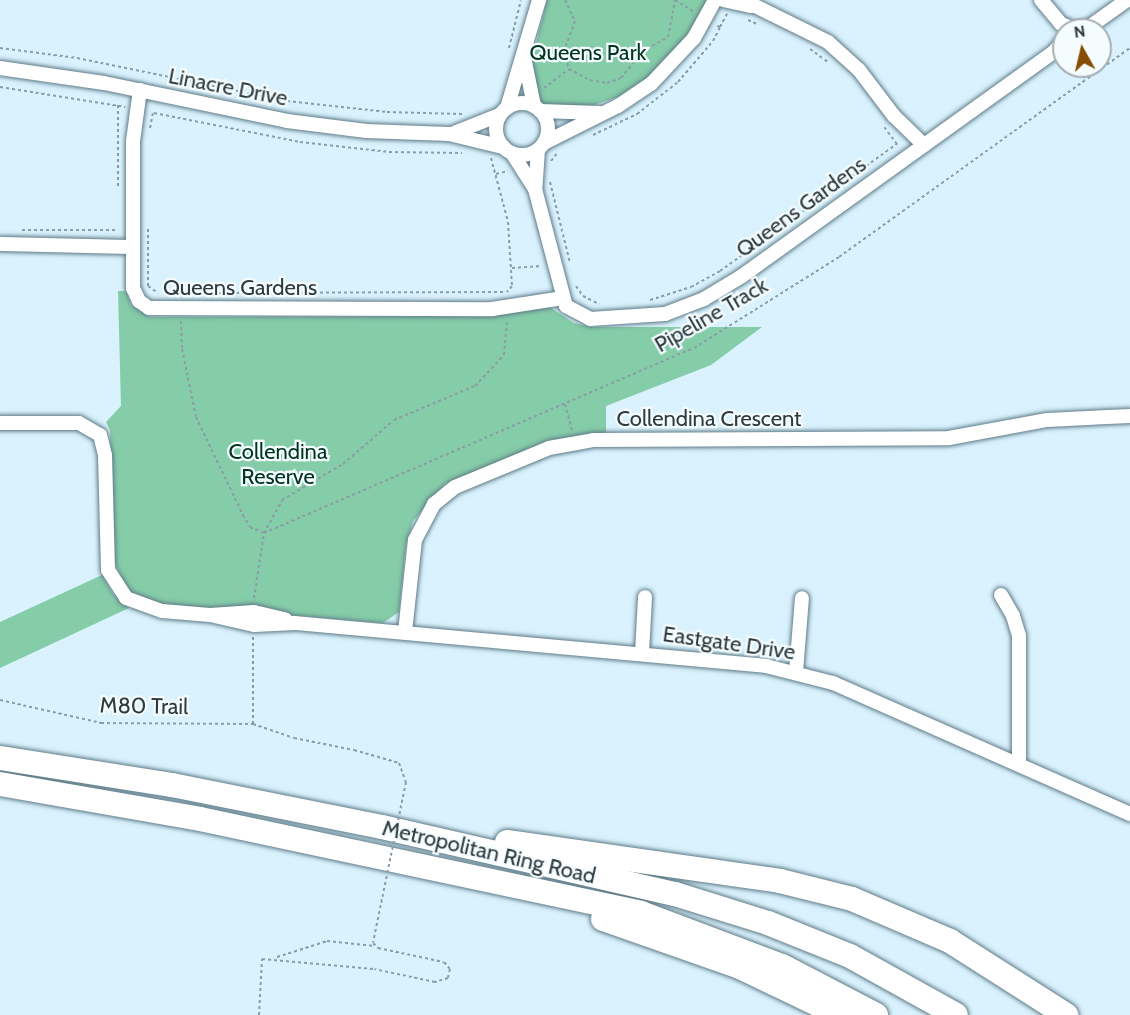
<!DOCTYPE html>
<style>
body{margin:0}
#map{position:relative;width:1130px;height:1015px;overflow:hidden;background:#d9f2fd;font-family:Cabin,sans-serif}
div>[style]{position:absolute}
[style*='--x']{left:calc(var(--x)*1px);top:calc(var(--y)*1px);width:calc(var(--w)*1px);rotate:calc(var(--a)*1deg)}
.green>*{inset:0;background:#85cca8}
.path>*{height:2px;margin-top:-1px;transform-origin:0;background:repeating-linear-gradient(90deg,#8a9da6 0 3px,transparent 0 6px)}
.roads{filter:drop-shadow(0 0 2px #5e7b87) drop-shadow(0 0 2px #5e7b87)}
.minor>*{height:14px;margin:-7px;padding:0 7px;transform-origin:7px;border-radius:7px;background:#fff}
.minor>.ring{margin:-7px;padding:0;box-sizing:content-box;background:none;border:14px solid #fff;border-radius:50%}
.motorway>*{height:24px;margin:-12px;padding:0 12px;transform-origin:12px;border-radius:12px;background:#fff}
.path-bridge>*{height:2px;margin-top:-1px;transform-origin:0;background:repeating-linear-gradient(90deg,#8a9da6 0 3px,transparent 0 6px)}
span{translate:-50% -50%;white-space:nowrap;text-align:center;line-height:1.15;-webkit-text-stroke:4.5px #f5fcfe;paint-order:stroke}
.park-label{font-size:22px;color:#003420}
.street-label{font-size:22px;color:#2d3a3f}
.north{position:absolute;left:1052px;top:18px;width:60px;height:60px;box-sizing:border-box;background:#f5fcfe;border:2px solid #a5aeb2;border-radius:50%;rotate:352deg;font-size:16px;font-weight:700;line-height:24px;text-align:center;color:#2d3a3f}
.north::after{content:'';display:block;margin:auto;width:21px;height:27px;background:#874e02;clip-path:polygon(50% 0,100% 100%,50% 72%,0 100%)}
</style>
<div id="map">
<div class="green">
<div style="clip-path:polygon(547px 0,707px 0,685px 39px,654px 73px,621px 96px,588px 107px,544px 106px,539px 102px,531px 64px)"></div>
<div style="clip-path:polygon(118px 291px,126px 291px,131px 305px,150px 317px,497px 316px,548px 306px,574px 323px,592px 327px,762px 327px,711px 365px,606px 406px,606px 433px,550px 440px,445px 484px,413px 521px,406px 545px,399px 612px,383px 623px,161px 604px,128px 591px,114px 561px,110px 430px,106px 422px,121px 406px)"></div>
<div style="clip-path:polygon(102px 575px,113px 594px,129px 608px,0 668px,0 622px)"></div>
</div>
<div class="path">
<div style="--x:565;--y:0;--w:23;--a:65"></div>
<div style="--x:575;--y:21;--w:33;--a:110"></div>
<div style="--x:564;--y:52;--w:18;--a:74"></div>
<div style="--x:569;--y:69;--w:24;--a:28"></div>
<div style="--x:590;--y:80;--w:17;--a:10"></div>
<div style="--x:607;--y:83;--w:15;--a:-20"></div>
<div style="--x:621;--y:78;--w:33;--a:-51"></div>
<div style="--x:642;--y:52;--w:30;--a:-30"></div>
<div style="--x:668;--y:37;--w:38;--a:-79"></div>
<div style="--x:675;--y:0;--w:22;--a:32"></div>
<div style="--x:748;--y:20;--w:12;--a:24"></div>
<div style="--x:720;--y:27;--w:15;--a:-62"></div>
<div style="--x:0;--y:48;--w:78;--a:7.4"></div>
<div style="--x:77;--y:58;--w:214;--a:11.6"></div>
<div style="--x:287;--y:101;--w:101;--a:6.3"></div>
<div style="--x:387;--y:112;--w:75;--a:1.5"></div>
<div style="--x:509;--y:48;--w:49;--a:-76"></div>
<div style="--x:810;--y:49;--w:22;--a:36"></div>
<div style="--x:0;--y:87;--w:127;--a:9.1"></div>
<div style="--x:544;--y:88;--w:31;--a:-37"></div>
<div style="--x:118;--y:105;--w:81;--a:90"></div>
<div style="--x:154;--y:113;--w:149;--a:11.2"></div>
<div style="--x:300;--y:142;--w:90;--a:6.4"></div>
<div style="--x:389;--y:152;--w:73;--a:0.8"></div>
<div style="--x:150;--y:128;--w:15;--a:-79"></div>
<div style="--x:593;--y:135;--w:49;--a:-25.5"></div>
<div style="--x:637;--y:114;--w:52;--a:-38"></div>
<div style="--x:678;--y:82;--w:54;--a:-49.5"></div>
<div style="--x:713;--y:41;--w:16;--a:-63"></div>
<div style="--x:720;--y:27;--w:3;--a:-162"></div>
<div style="--x:491;--y:158;--w:66;--a:75.1"></div>
<div style="--x:508;--y:222;--w:64;--a:86.4"></div>
<div style="--x:512;--y:286;--w:8;--a:130"></div>
<div style="--x:551;--y:161;--w:11;--a:-52"></div>
<div style="--x:496;--y:174;--w:12;--a:-14"></div>
<div style="--x:550;--y:182;--w:83;--a:76.1"></div>
<div style="--x:148;--y:229;--w:57;--a:90"></div>
<div style="--x:148;--y:286;--w:12;--a:35"></div>
<div style="--x:22;--y:230;--w:96;--a:0"></div>
<div style="--x:512;--y:268;--w:30;--a:-4"></div>
<div style="--x:576;--y:286;--w:12;--a:55"></div>
<div style="--x:583;--y:296;--w:18;--a:27"></div>
<div style="--x:218;--y:293;--w:285;--a:-0.2"></div>
<div style="--x:650;--y:300;--w:43;--a:-17.6"></div>
<div style="--x:691;--y:287;--w:33;--a:-29"></div>
<div style="--x:720;--y:271;--w:218;--a:-35.7"></div>
<div style="--x:897;--y:144;--w:21;--a:-127"></div>
<div style="--x:181;--y:321;--w:28;--a:88"></div>
<div style="--x:182;--y:349;--w:69;--a:78.4"></div>
<div style="--x:196;--y:417;--w:109;--a:64.4"></div>
<div style="--x:243;--y:515;--w:14;--a:60"></div>
<div style="--x:250;--y:527;--w:15;--a:23"></div>
<div style="--x:264;--y:533;--w:468;--a:-23.3"></div>
<div style="--x:694;--y:348;--w:171;--a:-32.1"></div>
<div style="--x:839;--y:257;--w:358;--a:-35.7"></div>
<div style="--x:565;--y:404;--w:28;--a:75"></div>
<div style="--x:254;--y:598;--w:66;--a:-81.3"></div>
<div style="--x:264;--y:533;--w:38;--a:-61"></div>
<div style="--x:282;--y:500;--w:71;--a:-30.5"></div>
<div style="--x:343;--y:464;--w:67;--a:-40.8"></div>
<div style="--x:394;--y:420;--w:88;--a:-22.8"></div>
<div style="--x:475;--y:386;--w:42;--a:-46.9"></div>
<div style="--x:504;--y:355;--w:34;--a:-85"></div>
<div style="--x:0;--y:700;--w:104;--a:12.8"></div>
<div style="--x:101;--y:723;--w:152;--a:0.4"></div>
<div style="--x:253;--y:724;--w:43;--a:18.9"></div>
<div style="--x:294;--y:738;--w:61;--a:11.3"></div>
<div style="--x:253;--y:724;--w:87;--a:-90"></div>
<div style="--x:277;--y:957;--w:52;--a:-17.7"></div>
<div style="--x:327;--y:941;--w:48;--a:5.9"></div>
<div style="--x:259;--y:1015;--w:56;--a:-86.9"></div>
<div style="--x:262;--y:959;--w:112;--a:5.1"></div>
</div>
<div class="roads">
<div class="minor">
<div style="--x:723;--y:0;--w:29;--a:12"></div>
<div style="--x:743;--y:0;--w:95;--a:26.3"></div>
<div style="--x:828;--y:42;--w:42;--a:42.1"></div>
<div style="--x:859;--y:70;--w:58;--a:52.7"></div>
<div style="--x:894;--y:116;--w:42;--a:44"></div>
<div style="--x:1041;--y:0;--w:31;--a:50"></div>
<div style="--x:1061;--y:24;--w:17;--a:21"></div>
<div style="--x:1077;--y:30;--w:16;--a:-18"></div>
<div style="--x:1092;--y:25;--w:43;--a:-35.5"></div>
<div style="--x:525;--y:62;--w:45;--a:78.4"></div>
<div style="--x:0;--y:68;--w:105;--a:8.2"></div>
<div style="--x:104;--y:83;--w:187;--a:11.7"></div>
<div style="--x:287;--y:121;--w:80;--a:7.2"></div>
<div style="--x:366;--y:131;--w:83;--a:2.1"></div>
<div style="--x:449;--y:134;--w:56;--a:13.5"></div>
<div style="--x:140;--y:90;--w:51;--a:97.8"></div>
<div style="--x:133;--y:141;--w:147;--a:90"></div>
<div style="--x:133;--y:288;--w:14;--a:65"></div>
<div style="--x:139;--y:301;--w:12;--a:35"></div>
<div style="--x:149;--y:308;--w:343;--a:0.2"></div>
<div style="--x:492;--y:309;--w:72;--a:-8.8"></div>
<div class="ring" style="left:496px;top:103px;width:38px;height:38px"></div>
<div style="--x:507;--y:108;--w:113;--a:-73.5"></div>
<div style="--x:540;--y:111;--w:60;--a:1.9"></div>
<div style="--x:454;--y:133;--w:48;--a:-21.8"></div>
<div style="--x:544;--y:143;--w:83;--a:-26.6"></div>
<div style="--x:618;--y:106;--w:40;--a:-34"></div>
<div style="--x:651;--y:84;--w:63;--a:-46.9"></div>
<div style="--x:694;--y:38;--w:43;--a:-61.1"></div>
<div style="--x:538;--y:150;--w:39;--a:94"></div>
<div style="--x:535;--y:189;--w:121;--a:75.2"></div>
<div style="--x:566;--y:306;--w:27;--a:28"></div>
<div style="--x:590;--y:319;--w:75;--a:-3.8"></div>
<div style="--x:665;--y:314;--w:42;--a:-21"></div>
<div style="--x:704;--y:299;--w:44;--a:-31.2"></div>
<div style="--x:742;--y:276;--w:384;--a:-35.7"></div>
<div style="--x:1054;--y:52;--w:16;--a:-52"></div>
<div style="--x:512;--y:153;--w:43;--a:57.4"></div>
<div style="--x:0;--y:244;--w:133;--a:1.3"></div>
<div style="--x:0;--y:423;--w:79;--a:0"></div>
<div style="--x:79;--y:423;--w:24;--a:30"></div>
<div style="--x:100;--y:435;--w:21;--a:76"></div>
<div style="--x:105;--y:455;--w:115;--a:88.5"></div>
<div style="--x:108;--y:570;--w:33;--a:57"></div>
<div style="--x:126;--y:598;--w:38;--a:20"></div>
<div style="--x:162;--y:611;--w:48;--a:4.8"></div>
<div style="--x:210;--y:615;--w:44;--a:-3.9"></div>
<div style="--x:254;--y:612;--w:32;--a:13"></div>
<div style="--x:1001;--y:595;--w:24;--a:60"></div>
<div style="--x:1013;--y:616;--w:21;--a:73"></div>
<div style="--x:1019;--y:636;--w:128;--a:90"></div>
<div style="--x:210;--y:615;--w:45;--a:12.8"></div>
<div style="--x:254;--y:625;--w:41;--a:-2.8"></div>
<div style="--x:295;--y:623;--w:473;--a:5.2"></div>
<div style="--x:766;--y:666;--w:69;--a:14.2"></div>
<div style="--x:833;--y:683;--w:325;--a:23.8"></div>
<div style="--x:405;--y:632;--w:93;--a:-83.8"></div>
<div style="--x:415;--y:540;--w:41;--a:-62.2"></div>
<div style="--x:434;--y:504;--w:27;--a:-39"></div>
<div style="--x:455;--y:487;--w:102;--a:-22.5"></div>
<div style="--x:549;--y:448;--w:46;--a:-10.1"></div>
<div style="--x:594;--y:440;--w:355;--a:-0.3"></div>
<div style="--x:949;--y:438;--w:100;--a:-10.4"></div>
<div style="--x:1047;--y:420;--w:83;--a:-2.8"></div>
<div style="--x:642;--y:653;--w:56;--a:-86.9"></div>
<div style="--x:796;--y:672;--w:74;--a:-85.4"></div>
</div>
<div class="motorway">
<div style="--x:0;--y:758;--w:174;--a:8.9"></div>
<div style="--x:172;--y:785;--w:214;--a:11.3"></div>
<div style="--x:382;--y:827;--w:301;--a:12.9"></div>
<div style="--x:675;--y:894;--w:97;--a:17.3"></div>
<div style="--x:768;--y:923;--w:88;--a:21.9"></div>
<div style="--x:850;--y:956;--w:121;--a:29.1"></div>
<div style="--x:0;--y:784;--w:203;--a:9.9"></div>
<div style="--x:200;--y:819;--w:451;--a:12"></div>
<div style="--x:641;--y:913;--w:151;--a:20.6"></div>
<div style="--x:782;--y:966;--w:106;--a:27.5"></div>
<div style="--x:507;--y:842;--w:276;--a:8.1"></div>
<div style="--x:780;--y:881;--w:74;--a:14"></div>
<div style="--x:852;--y:899;--w:107;--a:23.2"></div>
<div style="--x:950;--y:941;--w:138;--a:32.5"></div>
<div style="--x:603;--y:919;--w:145;--a:19.3"></div>
<div style="--x:740;--y:967;--w:111;--a:25.6"></div>
</div>
</div>
<div class="path-bridge">
<div style="--x:354;--y:750;--w:47;--a:16.1"></div>
<div style="--x:399;--y:763;--w:20;--a:70"></div>
<div style="--x:406;--y:782;--w:164;--a:101.6"></div>
<div style="--x:373;--y:943;--w:7;--a:45"></div>
<div style="--x:378;--y:948;--w:67;--a:12"></div>
<div style="--x:444;--y:962;--w:9;--a:49"></div>
<div style="--x:450;--y:969;--w:9;--a:103"></div>
<div style="--x:448;--y:978;--w:14;--a:163"></div>
<div style="--x:435;--y:982;--w:62;--a:-168"></div>
</div>
<div class="park-label">
<span style="left:588px;top:53px">Queens Park</span>
<span style="left:278px;top:464px">Collendina<br>Reserve</span>
</div>
<div class="street-label">
<span style="left:228px;top:87px;rotate:11deg">Linacre Drive</span>
<span style="left:801px;top:207px;rotate:-36deg">Queens Gardens</span>
<span style="left:240px;top:288px">Queens Gardens</span>
<span style="left:711px;top:315px;rotate:-30deg">Pipeline Track</span>
<span style="left:709px;top:419px">Collendina Crescent</span>
<span style="left:729px;top:643px;rotate:8deg">Eastgate Drive</span>
<span style="left:144px;top:706px;rotate:1deg">M80 Trail</span>
<span style="left:489px;top:852px;rotate:13deg">Metropolitan Ring Road</span>
</div>
<div class="north">N</div>
</div>
